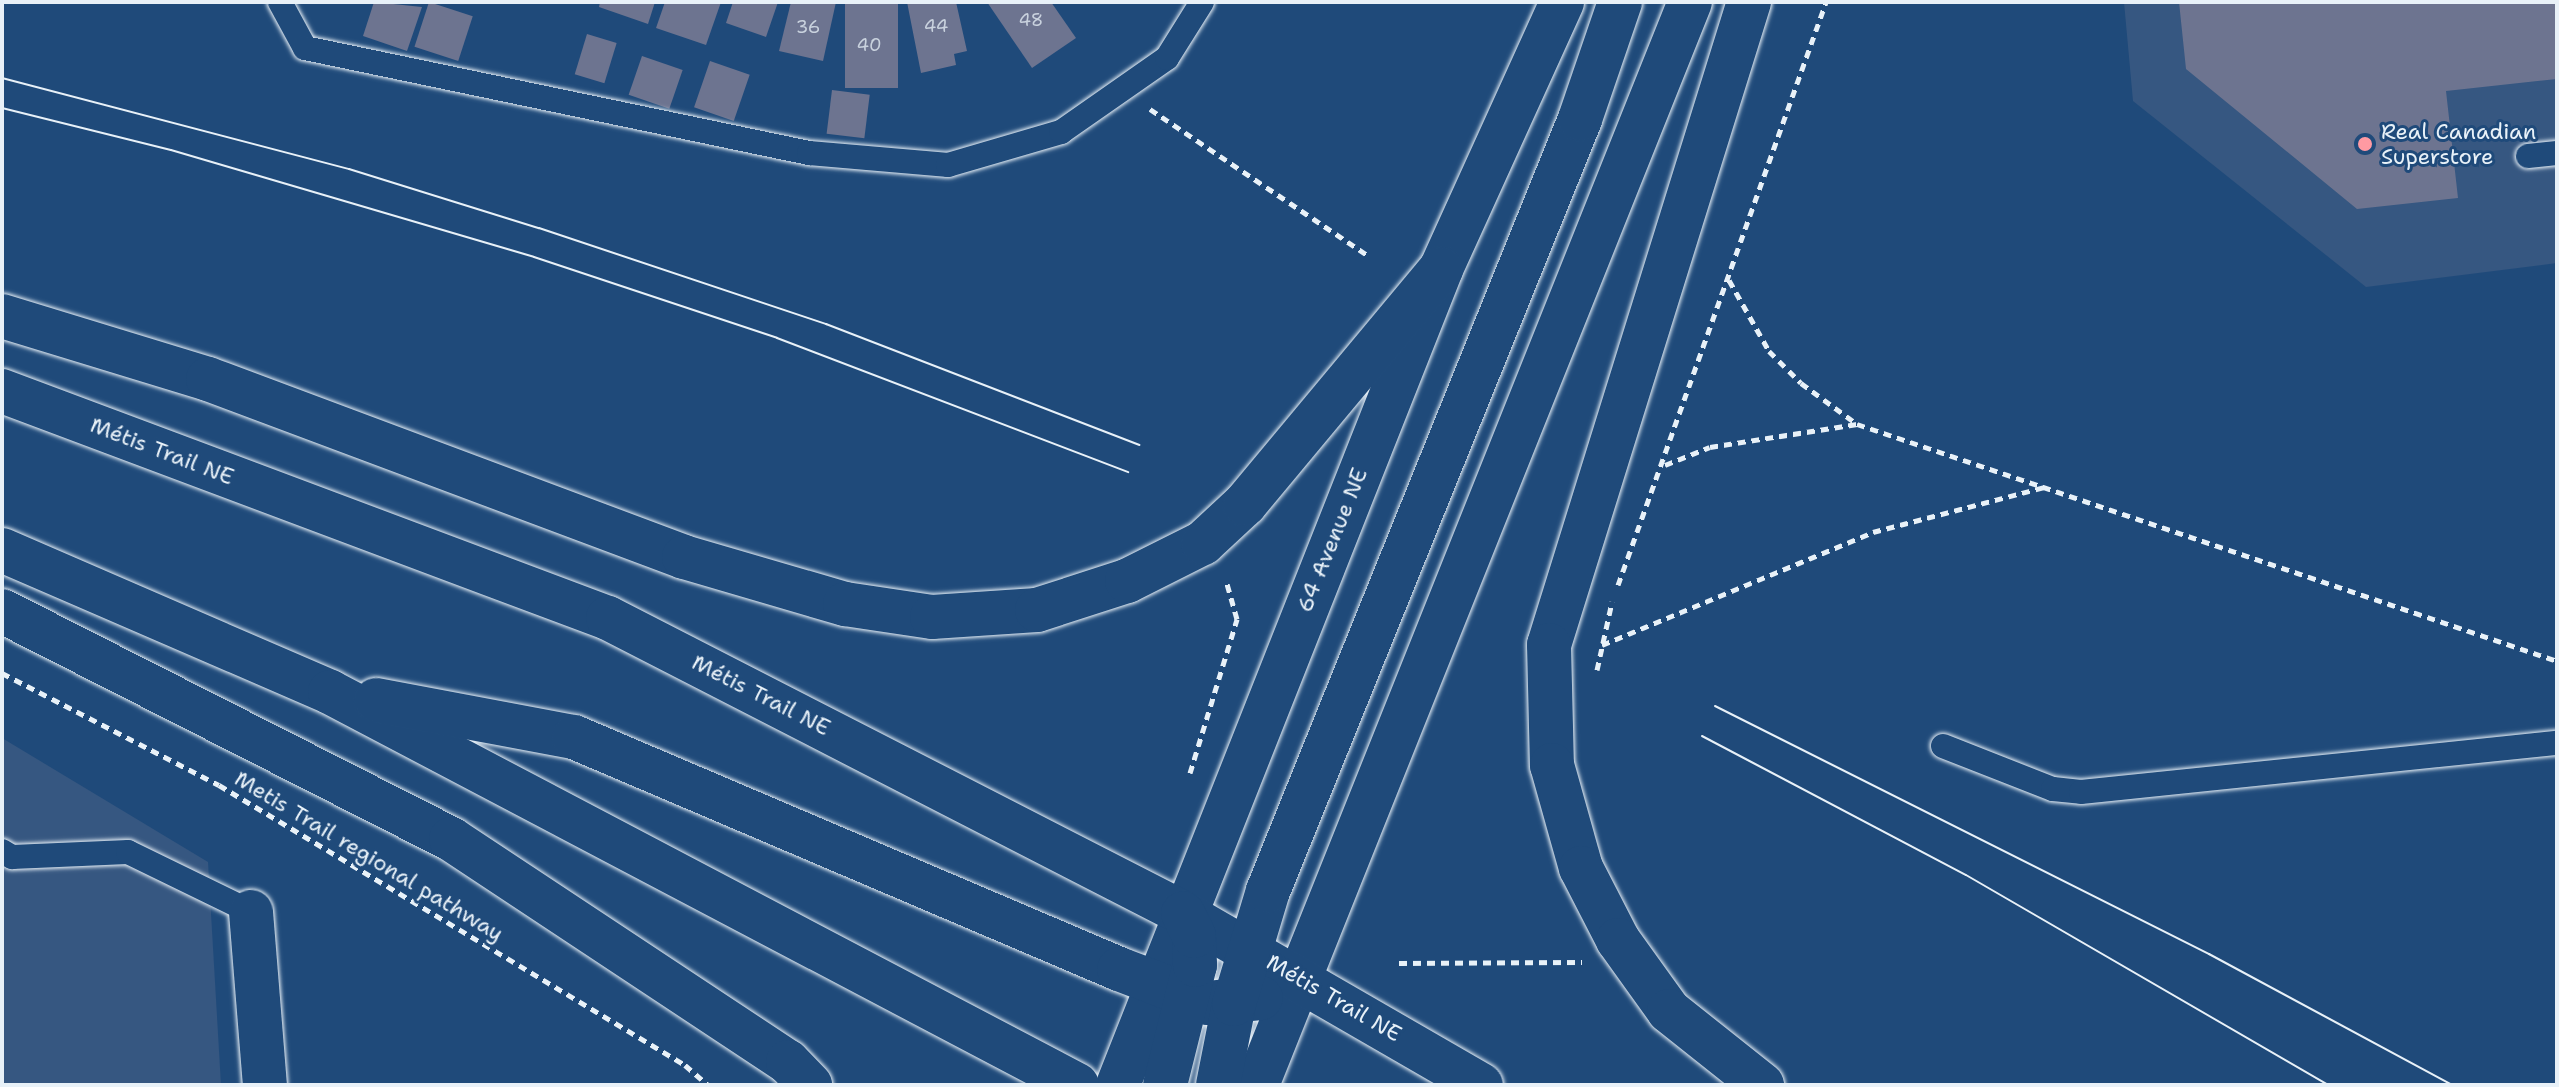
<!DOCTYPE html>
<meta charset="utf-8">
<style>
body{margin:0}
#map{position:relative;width:2559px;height:1087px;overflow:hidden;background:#1f4a7a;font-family:"Shantell Sans",sans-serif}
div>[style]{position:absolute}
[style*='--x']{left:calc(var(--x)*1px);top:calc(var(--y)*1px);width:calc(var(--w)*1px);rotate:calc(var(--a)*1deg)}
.built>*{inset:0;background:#365781}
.building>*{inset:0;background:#6d7490;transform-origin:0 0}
.path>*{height:5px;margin-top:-2.5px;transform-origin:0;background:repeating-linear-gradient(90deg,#e8f1f8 0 8px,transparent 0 14px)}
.roads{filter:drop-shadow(0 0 2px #e8f1f8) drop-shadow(0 0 2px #e8f1f8)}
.service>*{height:24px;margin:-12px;padding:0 12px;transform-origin:12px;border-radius:12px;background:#1f4a7a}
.minor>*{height:44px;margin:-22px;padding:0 22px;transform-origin:22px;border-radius:22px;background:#1f4a7a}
.tertiary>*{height:44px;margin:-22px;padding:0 22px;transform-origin:22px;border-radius:22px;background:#1f4a7a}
.secondary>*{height:44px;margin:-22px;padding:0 22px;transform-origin:22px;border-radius:22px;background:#1f4a7a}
.primary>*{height:44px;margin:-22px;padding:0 22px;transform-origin:22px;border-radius:22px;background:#1f4a7a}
.tram>*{height:2px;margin:-1px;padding:0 1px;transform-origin:1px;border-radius:1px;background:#e8f1f8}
.dots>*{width:22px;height:22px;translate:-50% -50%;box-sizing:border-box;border:4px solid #1f4a7a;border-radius:50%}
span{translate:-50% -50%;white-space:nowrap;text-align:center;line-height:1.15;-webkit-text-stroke:6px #1f4a7a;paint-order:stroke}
.number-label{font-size:18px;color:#c9d2de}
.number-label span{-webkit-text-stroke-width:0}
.poi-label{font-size:22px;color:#e8f1f8}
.left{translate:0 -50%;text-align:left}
.street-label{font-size:22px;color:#e8f1f8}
.frame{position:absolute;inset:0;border:4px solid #e8f1f8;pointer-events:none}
</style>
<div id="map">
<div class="built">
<div style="clip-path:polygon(2124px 2px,2557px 2px,2557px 263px,2366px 287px,2133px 101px)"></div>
<div style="clip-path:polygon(2px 738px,208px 862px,221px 1085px,2px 1085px)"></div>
</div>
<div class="building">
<div style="clip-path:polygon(374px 2px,422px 7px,407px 51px,363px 36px)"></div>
<div style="left:429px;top:2px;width:46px;height:47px;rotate:18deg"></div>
<div style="clip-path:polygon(600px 2px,655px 2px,648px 24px,599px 7px)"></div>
<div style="clip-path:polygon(665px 2px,721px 2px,706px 45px,656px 28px)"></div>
<div style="clip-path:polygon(733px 2px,778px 2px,766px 37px,726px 23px)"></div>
<div style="clip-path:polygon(791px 2px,836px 2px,823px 61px,779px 51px)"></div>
<div style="left:845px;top:2px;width:53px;height:86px"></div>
<div style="clip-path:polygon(907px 2px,956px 2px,967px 51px,954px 54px,956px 65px,921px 73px)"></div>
<div style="clip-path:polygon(987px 2px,1051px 2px,1076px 38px,1032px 68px)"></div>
<div style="clip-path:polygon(2179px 2px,2557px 2px,2557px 79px,2446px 91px,2458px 198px,2357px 209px,2186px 69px)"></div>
<div style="left:587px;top:34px;width:31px;height:42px;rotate:17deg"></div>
<div style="left:642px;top:56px;width:43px;height:41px;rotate:19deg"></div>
<div style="left:710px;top:61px;width:42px;height:49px;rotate:19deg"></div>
<div style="left:832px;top:90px;width:38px;height:44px;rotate:7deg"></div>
</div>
<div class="path">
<div style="--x:1150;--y:109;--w:264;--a:33.9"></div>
<div style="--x:1729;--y:280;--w:81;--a:60.6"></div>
<div style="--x:1769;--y:351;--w:45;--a:45"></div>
<div style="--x:1801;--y:383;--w:69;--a:36.2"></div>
<div style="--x:1857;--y:424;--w:739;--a:18.7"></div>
<div style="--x:1665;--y:465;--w:48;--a:-21.8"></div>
<div style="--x:1710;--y:447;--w:149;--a:-8.9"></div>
<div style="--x:1618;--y:585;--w:619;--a:-70.36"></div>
<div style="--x:1602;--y:645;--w:294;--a:-22.6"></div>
<div style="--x:1873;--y:532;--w:177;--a:-14.7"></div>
<div style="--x:1597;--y:670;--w:70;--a:-77.6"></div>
<div style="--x:2;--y:673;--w:244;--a:27.3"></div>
<div style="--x:219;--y:785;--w:544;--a:31"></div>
<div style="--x:685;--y:1065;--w:30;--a:41"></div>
<div style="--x:1190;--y:773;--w:161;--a:-73"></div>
<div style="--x:1237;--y:619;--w:41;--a:-105.8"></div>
<div style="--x:1399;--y:963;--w:183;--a:-0.3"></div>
</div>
<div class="roads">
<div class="service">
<div style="--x:280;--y:2;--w:52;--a:61.5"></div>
<div style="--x:305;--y:48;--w:515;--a:11.77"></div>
<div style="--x:809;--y:153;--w:140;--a:4.9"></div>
<div style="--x:948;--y:165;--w:118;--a:-16.3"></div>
<div style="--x:1061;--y:132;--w:129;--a:-34.9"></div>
<div style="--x:1167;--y:58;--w:66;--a:-58"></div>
<div style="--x:2528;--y:156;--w:29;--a:-6"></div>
<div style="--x:1943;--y:746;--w:118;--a:21.4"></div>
<div style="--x:2053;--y:789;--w:28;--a:6"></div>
<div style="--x:2081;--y:792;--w:479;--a:-5.9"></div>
<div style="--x:2;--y:851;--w:12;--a:31"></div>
<div style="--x:12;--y:857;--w:116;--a:-2.5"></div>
<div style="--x:128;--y:852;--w:137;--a:26"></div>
</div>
<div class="minor">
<div style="--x:251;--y:912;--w:174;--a:85.4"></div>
</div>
<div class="tertiary">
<div style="--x:1257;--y:1085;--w:116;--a:-68.3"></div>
</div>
<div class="secondary">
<div style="--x:1300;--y:977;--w:1050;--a:-68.2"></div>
<div style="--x:1118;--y:1085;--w:878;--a:-68.4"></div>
<div style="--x:1441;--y:269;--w:293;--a:-65.6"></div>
</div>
<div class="primary">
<div style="--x:1749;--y:2;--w:673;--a:107.28"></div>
<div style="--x:1549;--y:645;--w:120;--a:88.6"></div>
<div style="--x:1552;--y:765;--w:107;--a:74.3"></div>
<div style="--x:1581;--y:868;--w:81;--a:62.8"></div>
<div style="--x:1618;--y:940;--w:87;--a:54.3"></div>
<div style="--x:1669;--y:1011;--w:119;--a:38.5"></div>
<div style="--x:2;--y:316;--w:215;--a:17"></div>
<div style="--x:208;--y:379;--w:508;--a:20.5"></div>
<div style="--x:684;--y:557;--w:168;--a:16.3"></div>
<div style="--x:845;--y:604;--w:88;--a:8.5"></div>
<div style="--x:932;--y:617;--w:105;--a:-3.8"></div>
<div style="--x:1037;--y:610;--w:95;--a:-17.9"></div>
<div style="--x:1127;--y:581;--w:85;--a:-26.6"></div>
<div style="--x:1203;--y:543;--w:57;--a:-42.9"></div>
<div style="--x:1245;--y:504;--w:306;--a:-50.2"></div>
<div style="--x:2;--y:391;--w:647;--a:20.54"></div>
<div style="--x:608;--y:618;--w:646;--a:27.16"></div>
<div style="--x:1183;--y:913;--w:344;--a:30"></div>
<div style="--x:2;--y:550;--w:357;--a:23.4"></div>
<div style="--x:330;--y:692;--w:844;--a:27.75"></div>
<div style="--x:2;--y:611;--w:504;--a:26.92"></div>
<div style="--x:451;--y:839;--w:404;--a:33.5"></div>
<div style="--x:788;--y:1062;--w:32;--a:46"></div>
<div style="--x:376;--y:700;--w:201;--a:10.6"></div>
<div style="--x:574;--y:737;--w:592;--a:23.06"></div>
<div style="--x:1119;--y:969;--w:95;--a:20.9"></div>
<div style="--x:1208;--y:1003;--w:53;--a:-5.4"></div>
<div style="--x:1165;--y:1085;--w:124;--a:-76"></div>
<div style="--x:1195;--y:965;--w:29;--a:-92"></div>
<div style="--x:1194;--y:936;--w:25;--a:-116"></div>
<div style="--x:1218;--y:1085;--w:83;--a:-78.8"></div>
<div style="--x:1234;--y:1004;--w:118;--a:-73.3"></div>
<div style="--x:1268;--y:891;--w:833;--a:-67.99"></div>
<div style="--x:1580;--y:119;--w:124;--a:-71.1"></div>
</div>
</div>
<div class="tram">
<div style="--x:2;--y:78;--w:359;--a:14.7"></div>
<div style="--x:349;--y:169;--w:199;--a:17.3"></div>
<div style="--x:539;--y:228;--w:303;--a:18.5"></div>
<div style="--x:826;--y:324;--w:336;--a:21.1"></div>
<div style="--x:2;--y:108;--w:174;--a:14"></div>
<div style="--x:171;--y:150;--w:378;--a:16.4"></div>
<div style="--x:534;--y:257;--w:256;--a:18.4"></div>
<div style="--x:777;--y:338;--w:376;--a:20.9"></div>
<div style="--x:1715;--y:706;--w:553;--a:26.66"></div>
<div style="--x:2209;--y:954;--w:276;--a:28.3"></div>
<div style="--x:1702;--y:736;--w:298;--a:27.8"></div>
<div style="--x:1966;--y:875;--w:419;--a:30.1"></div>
</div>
<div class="dots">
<div style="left:2365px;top:144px;background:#ff9aa2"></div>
</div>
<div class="number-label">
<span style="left:1031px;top:20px">48</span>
<span style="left:936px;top:26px">44</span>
<span style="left:808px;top:27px">36</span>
<span style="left:869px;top:45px">40</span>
</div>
<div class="poi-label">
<span class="left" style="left:2381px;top:144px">Real Canadian<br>Superstore</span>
</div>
<div class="street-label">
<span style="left:162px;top:451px;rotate:21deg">Métis Trail NE</span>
<span style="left:1332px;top:540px;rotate:-68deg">64 Avenue NE</span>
<span style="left:761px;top:695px;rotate:27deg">Métis Trail NE</span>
<span style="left:369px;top:856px;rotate:31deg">Metis Trail regional pathway</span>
<span style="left:1334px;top:998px;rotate:30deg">Métis Trail NE</span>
</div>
<div class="frame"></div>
</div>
